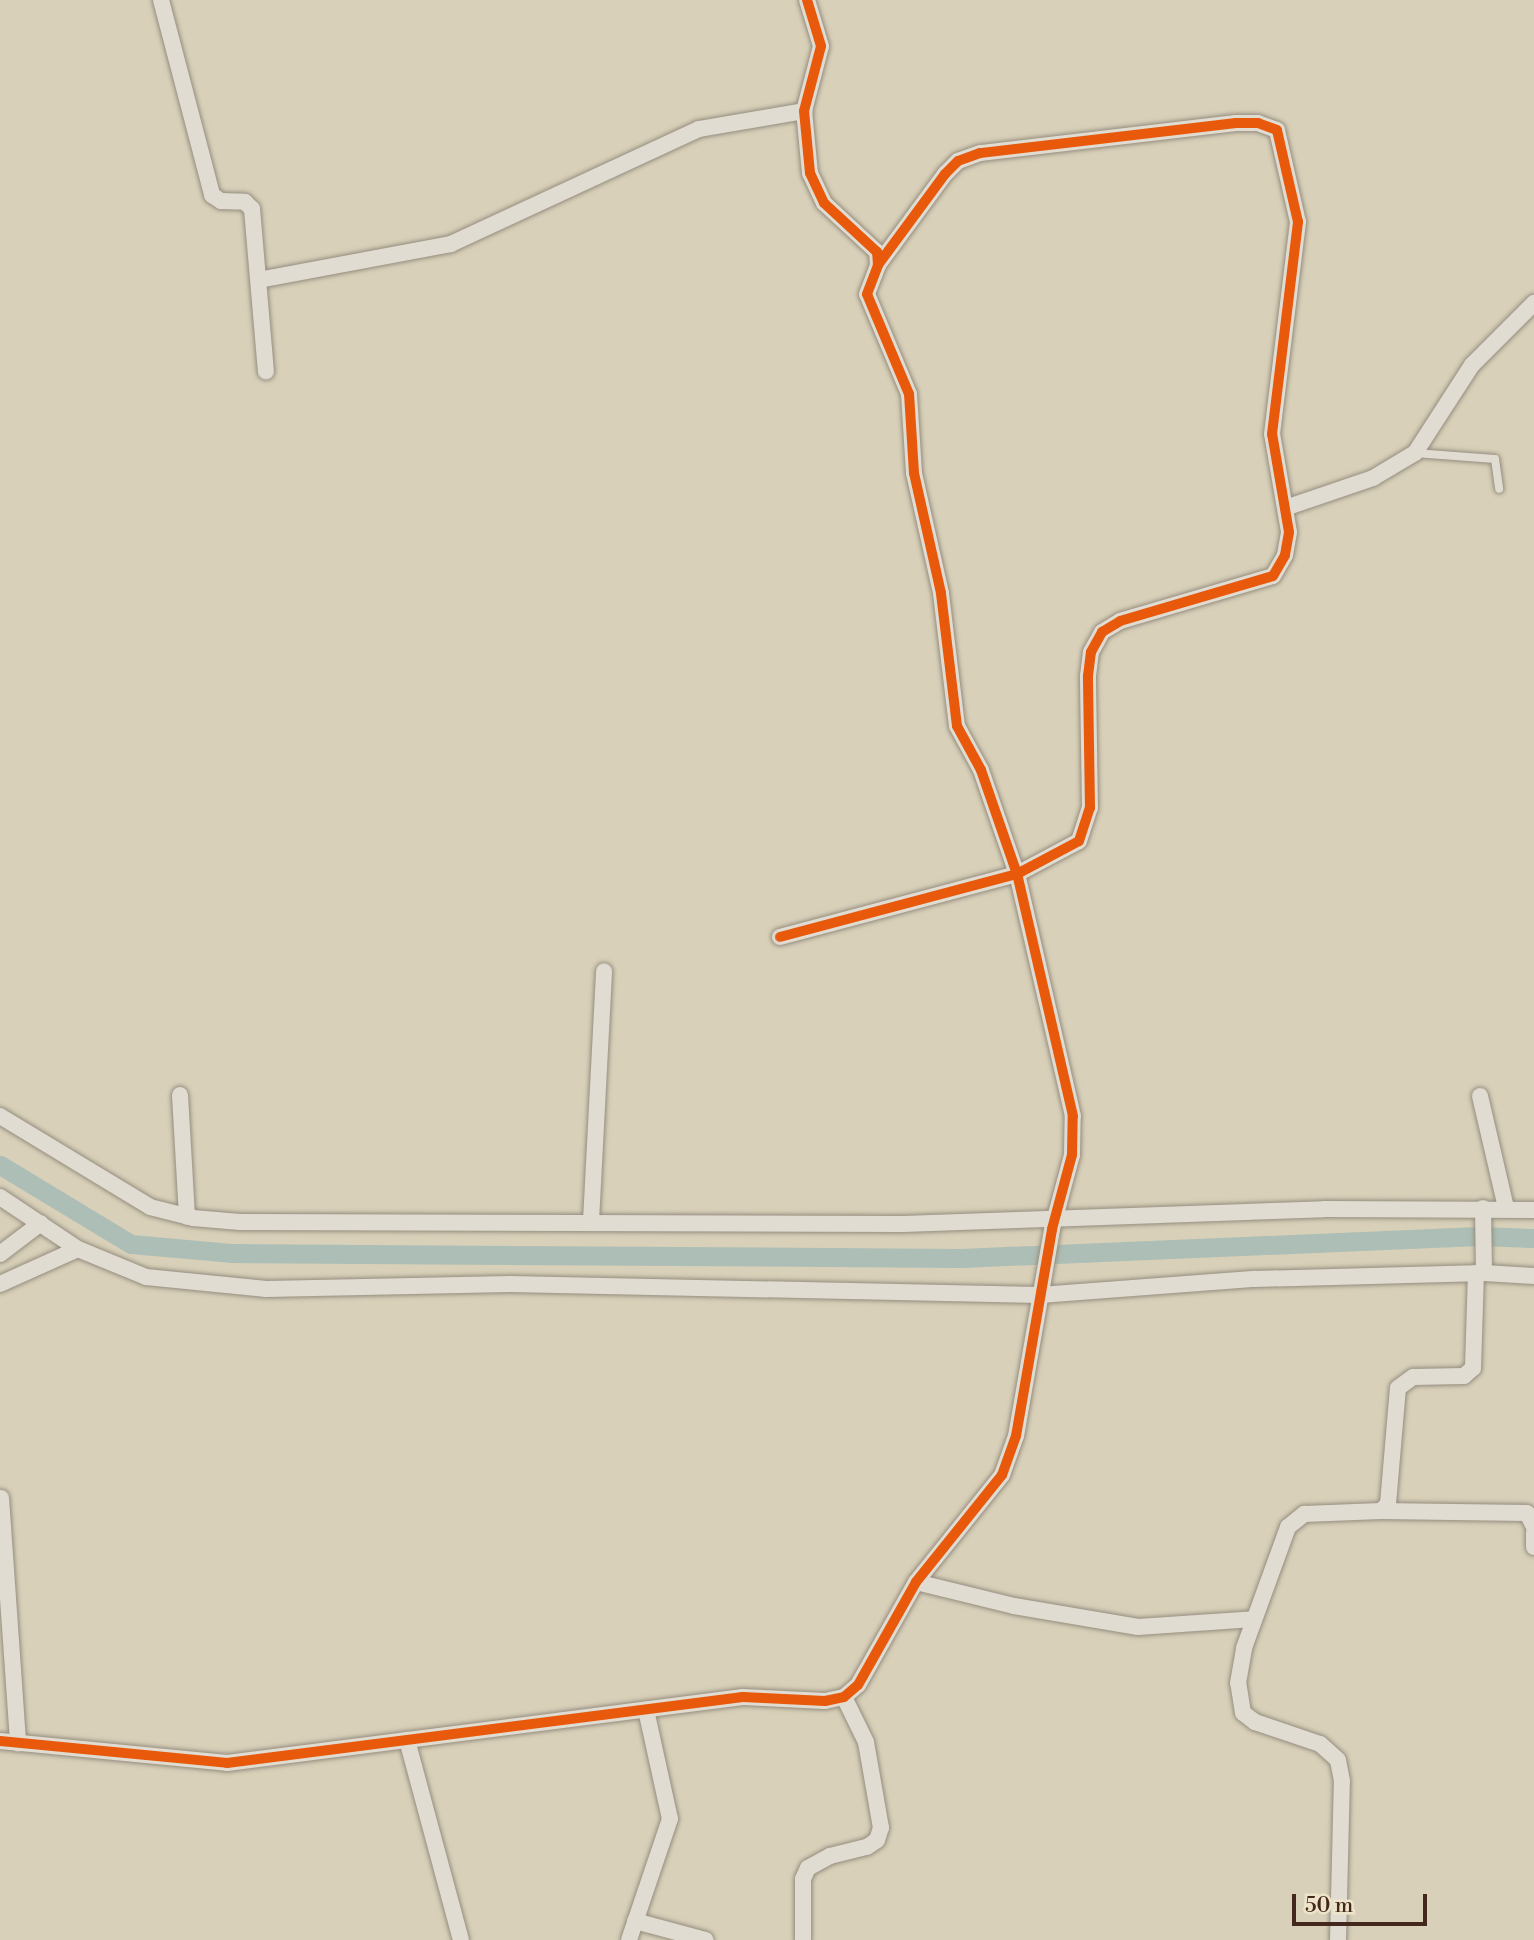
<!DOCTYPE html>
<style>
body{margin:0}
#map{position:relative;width:1534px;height:1940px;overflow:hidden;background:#d8d0b9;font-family:"Libre Bodoni",serif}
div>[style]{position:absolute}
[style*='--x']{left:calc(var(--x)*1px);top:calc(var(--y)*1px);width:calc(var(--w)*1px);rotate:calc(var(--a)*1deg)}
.canal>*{height:19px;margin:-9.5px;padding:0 9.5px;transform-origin:9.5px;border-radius:9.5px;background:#acbeb5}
.roads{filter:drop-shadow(0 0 2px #958d7f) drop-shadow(0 0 2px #958d7f)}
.lane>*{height:8px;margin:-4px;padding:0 4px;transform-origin:4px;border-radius:4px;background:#e0dcd1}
.street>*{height:16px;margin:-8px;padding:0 8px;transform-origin:8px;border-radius:8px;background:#e0dcd1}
.cycleway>*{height:10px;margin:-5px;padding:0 5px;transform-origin:5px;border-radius:5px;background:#e8590c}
span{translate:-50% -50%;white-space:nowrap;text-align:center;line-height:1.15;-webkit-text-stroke:5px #eee4c9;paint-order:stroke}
.scale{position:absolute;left:1292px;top:1894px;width:135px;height:32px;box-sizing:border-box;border:4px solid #44281d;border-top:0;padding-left:9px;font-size:21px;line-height:24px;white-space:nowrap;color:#44281d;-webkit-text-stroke:5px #eee4c9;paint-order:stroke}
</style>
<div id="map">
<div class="canal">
<div style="--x:0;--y:1165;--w:153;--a:31.1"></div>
<div style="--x:131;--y:1244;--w:100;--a:5.1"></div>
<div style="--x:231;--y:1253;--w:730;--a:0.39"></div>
<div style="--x:961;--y:1258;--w:518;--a:-2.43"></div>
<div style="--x:1479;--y:1236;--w:55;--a:2.1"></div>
</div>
<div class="roads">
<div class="lane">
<div style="--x:1415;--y:453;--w:80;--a:4.3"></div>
<div style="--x:1495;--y:459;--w:30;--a:82"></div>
</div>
<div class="street">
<div style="--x:161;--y:0;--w:202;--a:75.3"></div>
<div style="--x:212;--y:195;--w:11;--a:34"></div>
<div style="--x:221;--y:201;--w:24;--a:2"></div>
<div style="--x:245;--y:202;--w:10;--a:45"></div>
<div style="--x:252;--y:209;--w:163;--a:85.1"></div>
<div style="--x:259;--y:280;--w:195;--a:-10.6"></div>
<div style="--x:451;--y:244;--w:273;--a:-24.9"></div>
<div style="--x:699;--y:129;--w:107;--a:-9.7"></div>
<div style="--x:1288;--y:507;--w:90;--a:-18.8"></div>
<div style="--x:1373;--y:478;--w:49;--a:-30.8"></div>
<div style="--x:1415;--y:453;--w:105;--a:-57.1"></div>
<div style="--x:1472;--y:365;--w:88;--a:-45"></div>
<div style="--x:780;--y:937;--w:245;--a:-14.9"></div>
<div style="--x:1017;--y:874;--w:70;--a:-28"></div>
<div style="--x:1079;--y:841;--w:35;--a:-72"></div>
<div style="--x:1090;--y:808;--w:132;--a:-90.9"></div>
<div style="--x:1088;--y:676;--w:24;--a:-83"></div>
<div style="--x:1091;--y:652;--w:23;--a:-61"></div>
<div style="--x:1102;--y:632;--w:21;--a:-31"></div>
<div style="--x:1120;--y:621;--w:159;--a:-16.4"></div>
<div style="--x:1273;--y:576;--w:24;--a:-60"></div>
<div style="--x:1285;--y:555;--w:23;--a:-80"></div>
<div style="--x:1289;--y:532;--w:99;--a:-99.8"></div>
<div style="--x:1272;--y:434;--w:214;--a:-83"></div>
<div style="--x:1298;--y:222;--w:94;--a:-102.9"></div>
<div style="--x:1277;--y:130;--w:20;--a:-160"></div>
<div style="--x:1258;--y:123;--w:22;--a:180"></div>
<div style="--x:1236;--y:123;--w:258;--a:173.3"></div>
<div style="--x:980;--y:153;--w:23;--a:160"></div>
<div style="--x:958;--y:161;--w:18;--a:135"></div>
<div style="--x:945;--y:174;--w:113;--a:126.4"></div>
<div style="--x:180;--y:1095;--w:122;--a:86.7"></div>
<div style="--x:1480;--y:1096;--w:115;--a:76.9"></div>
<div style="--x:0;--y:1116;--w:175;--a:31.2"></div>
<div style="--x:150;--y:1207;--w:44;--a:14.3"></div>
<div style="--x:193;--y:1218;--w:47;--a:4.9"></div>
<div style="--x:240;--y:1222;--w:663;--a:0.17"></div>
<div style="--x:903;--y:1224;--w:421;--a:-2"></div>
<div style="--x:1324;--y:1209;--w:210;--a:0.3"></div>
<div style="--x:0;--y:1197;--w:94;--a:33.7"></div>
<div style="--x:78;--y:1249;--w:74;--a:22.4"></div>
<div style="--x:146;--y:1277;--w:121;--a:5.7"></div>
<div style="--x:266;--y:1289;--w:244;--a:-1.2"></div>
<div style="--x:510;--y:1284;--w:530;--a:1.19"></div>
<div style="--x:1040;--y:1295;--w:216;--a:-4.3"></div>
<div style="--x:1255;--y:1279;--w:229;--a:-1.5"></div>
<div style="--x:1484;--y:1273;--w:50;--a:3.4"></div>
<div style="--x:1483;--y:1208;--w:65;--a:89.1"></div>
<div style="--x:591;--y:1221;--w:250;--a:-87"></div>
<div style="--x:0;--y:1254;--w:51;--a:-37.1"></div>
<div style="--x:0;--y:1284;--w:85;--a:-24.2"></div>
<div style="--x:1;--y:1498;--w:246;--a:86"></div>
<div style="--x:1381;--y:1511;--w:146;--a:0.8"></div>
<div style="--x:1527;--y:1513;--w:16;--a:63"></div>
<div style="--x:1534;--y:1533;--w:14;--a:90"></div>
<div style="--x:916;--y:1582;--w:101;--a:13.8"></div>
<div style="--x:1014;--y:1606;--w:126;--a:9.6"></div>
<div style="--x:1138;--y:1627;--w:116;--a:-3.9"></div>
<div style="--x:407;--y:1740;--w:207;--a:74.9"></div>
<div style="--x:0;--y:1741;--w:228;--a:5.5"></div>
<div style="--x:227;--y:1763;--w:520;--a:-7.29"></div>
<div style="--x:743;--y:1697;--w:82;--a:2.8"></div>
<div style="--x:825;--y:1701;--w:19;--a:-12"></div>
<div style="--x:844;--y:1697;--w:18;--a:-41"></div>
<div style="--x:858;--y:1685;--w:118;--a:-60.6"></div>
<div style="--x:916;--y:1582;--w:137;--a:-51.2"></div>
<div style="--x:1002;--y:1475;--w:41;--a:-70.3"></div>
<div style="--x:1016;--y:1436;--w:210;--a:-80.1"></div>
<div style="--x:1052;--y:1229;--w:77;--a:-74.9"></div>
<div style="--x:1072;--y:1155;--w:39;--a:-89"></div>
<div style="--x:1073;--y:1116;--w:248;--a:-103"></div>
<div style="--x:1017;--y:874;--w:110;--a:-109.1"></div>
<div style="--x:981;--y:770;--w:50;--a:-118.6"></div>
<div style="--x:957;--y:726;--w:134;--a:-96.9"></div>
<div style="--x:941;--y:593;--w:123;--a:-102.7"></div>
<div style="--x:914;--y:473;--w:79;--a:-93.6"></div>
<div style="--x:909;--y:394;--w:108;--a:-112.8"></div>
<div style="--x:867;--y:294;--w:31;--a:-69"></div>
<div style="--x:878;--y:265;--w:13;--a:-94"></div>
<div style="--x:877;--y:252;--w:72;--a:-137.2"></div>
<div style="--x:824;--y:203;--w:33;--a:-115"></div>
<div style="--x:810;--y:173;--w:62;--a:-95.5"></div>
<div style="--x:804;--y:111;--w:67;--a:-75.3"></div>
<div style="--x:821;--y:46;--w:48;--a:-106.9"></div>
<div style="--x:635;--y:1921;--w:73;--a:15"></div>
<div style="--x:629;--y:1940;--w:128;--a:-71.3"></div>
<div style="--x:670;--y:1819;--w:112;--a:-102.4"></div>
<div style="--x:803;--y:1940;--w:61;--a:-90"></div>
<div style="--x:803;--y:1879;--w:12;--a:-66"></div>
<div style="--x:808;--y:1868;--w:25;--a:-29"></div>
<div style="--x:830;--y:1856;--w:38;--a:-14"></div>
<div style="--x:867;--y:1847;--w:12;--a:-35"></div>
<div style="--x:877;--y:1840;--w:13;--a:-72"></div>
<div style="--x:881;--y:1828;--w:87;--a:-99.9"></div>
<div style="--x:866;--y:1742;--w:50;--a:-116.1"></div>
<div style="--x:1338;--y:1940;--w:159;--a:-88.6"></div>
<div style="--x:1342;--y:1781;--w:21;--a:-101"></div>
<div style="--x:1338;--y:1760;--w:24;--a:-138"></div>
<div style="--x:1320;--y:1744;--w:69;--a:-161.3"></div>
<div style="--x:1255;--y:1722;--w:15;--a:-143"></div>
<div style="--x:1243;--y:1713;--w:30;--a:-99"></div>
<div style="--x:1238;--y:1683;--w:36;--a:-80"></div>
<div style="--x:1244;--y:1648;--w:129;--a:-70"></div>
<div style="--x:1288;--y:1527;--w:21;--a:-39"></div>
<div style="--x:1304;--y:1514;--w:77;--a:-2.2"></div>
<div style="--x:1381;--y:1511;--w:10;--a:-45"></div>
<div style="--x:1388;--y:1504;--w:116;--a:-85.1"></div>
<div style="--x:1398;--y:1388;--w:19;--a:-36"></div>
<div style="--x:1413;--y:1377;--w:51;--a:-1.1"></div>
<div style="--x:1464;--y:1376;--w:12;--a:-42"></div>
<div style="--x:1473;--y:1368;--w:95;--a:-88.2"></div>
</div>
</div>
<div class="cycleway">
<div style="--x:780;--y:937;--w:245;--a:-14.9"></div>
<div style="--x:1017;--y:874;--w:70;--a:-28"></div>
<div style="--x:1079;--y:841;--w:35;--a:-72"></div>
<div style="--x:1090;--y:808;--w:132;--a:-90.9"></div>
<div style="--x:1088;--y:676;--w:24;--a:-83"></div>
<div style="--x:1091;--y:652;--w:23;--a:-61"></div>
<div style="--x:1102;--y:632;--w:21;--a:-31"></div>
<div style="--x:1120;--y:621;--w:159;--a:-16.4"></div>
<div style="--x:1273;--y:576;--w:24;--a:-60"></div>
<div style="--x:1285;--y:555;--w:23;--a:-80"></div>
<div style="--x:1289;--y:532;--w:99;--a:-99.8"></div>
<div style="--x:1272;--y:434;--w:214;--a:-83"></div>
<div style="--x:1298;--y:222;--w:94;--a:-102.9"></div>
<div style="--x:1277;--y:130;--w:20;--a:-160"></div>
<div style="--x:1258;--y:123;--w:22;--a:180"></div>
<div style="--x:1236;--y:123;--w:258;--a:173.3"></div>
<div style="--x:980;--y:153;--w:23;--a:160"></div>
<div style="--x:958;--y:161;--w:18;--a:135"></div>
<div style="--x:945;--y:174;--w:113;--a:126.4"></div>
<div style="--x:0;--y:1741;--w:228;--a:5.5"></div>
<div style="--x:227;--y:1763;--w:520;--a:-7.29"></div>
<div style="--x:743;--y:1697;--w:82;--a:2.8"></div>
<div style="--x:825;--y:1701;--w:19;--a:-12"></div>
<div style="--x:844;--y:1697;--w:18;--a:-41"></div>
<div style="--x:858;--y:1685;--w:118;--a:-60.6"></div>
<div style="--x:916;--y:1582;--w:137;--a:-51.2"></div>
<div style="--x:1002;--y:1475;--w:41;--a:-70.3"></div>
<div style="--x:1016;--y:1436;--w:210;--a:-80.1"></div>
<div style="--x:1052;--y:1229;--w:77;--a:-74.9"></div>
<div style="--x:1072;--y:1155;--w:39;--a:-89"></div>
<div style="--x:1073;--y:1116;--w:248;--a:-103"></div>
<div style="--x:1017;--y:874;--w:110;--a:-109.1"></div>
<div style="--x:981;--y:770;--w:50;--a:-118.6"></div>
<div style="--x:957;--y:726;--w:134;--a:-96.9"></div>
<div style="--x:941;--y:593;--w:123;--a:-102.7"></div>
<div style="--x:914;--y:473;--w:79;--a:-93.6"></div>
<div style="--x:909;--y:394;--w:108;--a:-112.8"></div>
<div style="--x:867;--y:294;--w:31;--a:-69"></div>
<div style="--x:878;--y:265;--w:13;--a:-94"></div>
<div style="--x:877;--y:252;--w:72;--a:-137.2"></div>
<div style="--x:824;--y:203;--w:33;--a:-115"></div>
<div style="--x:810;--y:173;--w:62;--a:-95.5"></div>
<div style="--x:804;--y:111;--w:67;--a:-75.3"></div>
<div style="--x:821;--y:46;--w:48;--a:-106.9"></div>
</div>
<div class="scale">50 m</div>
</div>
